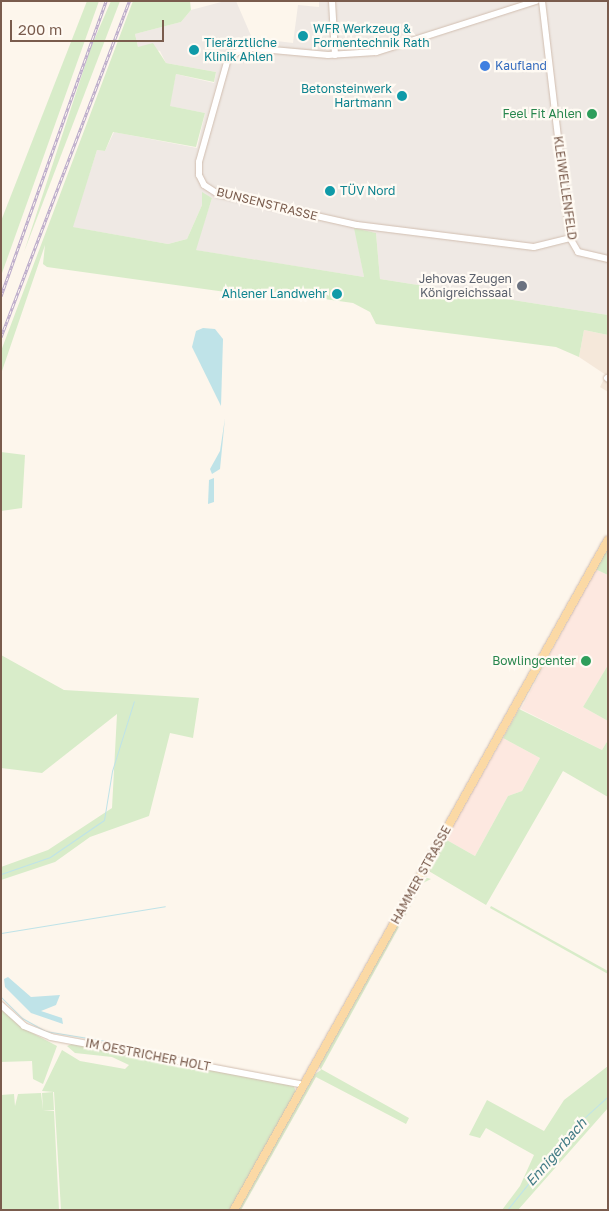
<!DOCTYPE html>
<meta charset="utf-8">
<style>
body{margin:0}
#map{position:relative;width:609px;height:1211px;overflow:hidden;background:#fdf6ec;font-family:"Golos Text",sans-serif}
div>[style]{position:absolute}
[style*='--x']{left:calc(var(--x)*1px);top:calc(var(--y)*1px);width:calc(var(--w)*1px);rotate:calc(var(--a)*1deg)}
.residential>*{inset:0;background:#f5e8da}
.commercial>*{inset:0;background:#fde8e0}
.industrial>*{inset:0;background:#efe9e4}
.green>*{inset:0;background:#d8ecc9}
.water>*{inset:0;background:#bfe3e8}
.stream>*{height:1px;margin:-0.5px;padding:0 0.5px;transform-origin:0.5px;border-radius:0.5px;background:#bfe3e8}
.roads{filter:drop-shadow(0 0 1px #d1beb0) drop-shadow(0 0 1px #d1beb0)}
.minor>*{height:6px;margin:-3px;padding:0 3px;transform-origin:3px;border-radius:3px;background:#fff}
.major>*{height:8px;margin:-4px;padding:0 4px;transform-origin:4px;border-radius:4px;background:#fbd9a5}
.rail>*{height:3px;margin-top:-1.5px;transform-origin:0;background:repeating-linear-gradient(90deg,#fffaf3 0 4px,#b9a8c9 0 8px);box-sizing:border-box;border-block:1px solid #b9a8c9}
.dots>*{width:14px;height:14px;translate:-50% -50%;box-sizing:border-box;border:2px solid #fffaf3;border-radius:50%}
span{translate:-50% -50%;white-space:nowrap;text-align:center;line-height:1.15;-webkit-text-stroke:4.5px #fffaf3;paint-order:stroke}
.culture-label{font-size:12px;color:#0d838f}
.left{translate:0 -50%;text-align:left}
.right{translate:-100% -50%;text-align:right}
.shop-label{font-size:12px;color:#366cbe}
.leisure-label{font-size:12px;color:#27864d}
.street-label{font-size:12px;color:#7a5c4d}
.worship-label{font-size:12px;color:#5b616d}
.water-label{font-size:14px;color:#437c86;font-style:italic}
.frame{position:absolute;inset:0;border:2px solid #7a5c4d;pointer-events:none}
.scale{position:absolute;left:10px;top:20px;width:154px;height:22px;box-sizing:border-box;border:2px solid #7a5c4d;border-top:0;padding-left:6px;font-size:15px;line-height:18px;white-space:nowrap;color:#7a5c4d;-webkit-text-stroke:4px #fffaf3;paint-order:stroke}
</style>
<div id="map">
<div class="residential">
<div style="clip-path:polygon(584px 330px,608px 335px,608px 392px,600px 387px,606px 375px,579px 357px)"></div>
</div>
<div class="commercial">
<div style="clip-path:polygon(595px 569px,608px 575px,608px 665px,583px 707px,608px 721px,608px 740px,602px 750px,521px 709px)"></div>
<div style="clip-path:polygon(503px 738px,540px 758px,522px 791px,508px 796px,475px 856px,445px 839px)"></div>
</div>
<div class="industrial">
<div style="clip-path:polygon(225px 1px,236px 1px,252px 38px,293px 43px,298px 5px,319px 7px,319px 1px,608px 1px,608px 315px,380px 279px,376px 233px,355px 229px,364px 277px,195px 250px,212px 198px,202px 193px,202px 205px,187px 239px,168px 244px,72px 227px,97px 150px,105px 151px,114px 132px,197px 148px,205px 113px,169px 106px,176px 74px,214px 83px,216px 72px,166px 63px,160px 51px,138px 47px,135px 34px,181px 22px,191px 10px)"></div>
</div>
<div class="green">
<div style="clip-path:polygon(87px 1px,99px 1px,1px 276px,1px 221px)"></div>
<div style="clip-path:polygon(111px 1px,120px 1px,24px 252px,91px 47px)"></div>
<div style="clip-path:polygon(133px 1px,190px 1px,191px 10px,181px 22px,135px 34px,138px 47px,153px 43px,166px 63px,216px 72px,214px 82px,176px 74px,170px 106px,205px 113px,196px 147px,113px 132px,105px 151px,97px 150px,73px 227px,168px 244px,187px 239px,202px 205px,202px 192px,212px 198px,196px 250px,364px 277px,354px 228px,376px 233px,380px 279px,608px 315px,608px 335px,584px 330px,579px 357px,556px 347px,376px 324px,370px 312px,353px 303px,267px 291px,262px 297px,47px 267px,43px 264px,45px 245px,1px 374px,1px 351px)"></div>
<div style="clip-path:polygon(1px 452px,25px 455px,22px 508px,1px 511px)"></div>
<div style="clip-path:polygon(608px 547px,608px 575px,595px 569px)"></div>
<div style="clip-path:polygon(1px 655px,64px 690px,199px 698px,193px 738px,170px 733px,149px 816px,90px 837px,55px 862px,1px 880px,1px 867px,48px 850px,112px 808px,117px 714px,42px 773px,1px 768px)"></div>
<div style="clip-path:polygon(608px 665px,608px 721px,583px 707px)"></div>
<div style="clip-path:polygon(519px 709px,602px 750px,608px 740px,608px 797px,563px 771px,486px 905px,427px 870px,445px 839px,475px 856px,508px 796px,522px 791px,540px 758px,503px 738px)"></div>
<div style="clip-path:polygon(424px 877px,431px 879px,423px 883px,321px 1069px,409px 1118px,406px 1124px,316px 1077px,241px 1210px,237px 1210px,312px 1076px,321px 1070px,319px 1066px)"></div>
<div style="clip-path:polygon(491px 906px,608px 971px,608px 974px,490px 908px)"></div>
<div style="clip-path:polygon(1px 1009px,21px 1027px,57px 1046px,43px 1084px,33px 1079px,32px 1061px,1px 1062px)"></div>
<div style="clip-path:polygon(72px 1044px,294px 1086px,296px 1093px,231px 1210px,61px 1210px,54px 1092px,42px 1091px,62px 1050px,80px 1061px,125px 1069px,129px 1065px,112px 1057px,75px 1053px,67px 1046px)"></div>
<div style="clip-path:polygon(608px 1066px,608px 1108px,518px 1210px,502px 1210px,520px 1186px,534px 1155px,486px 1128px,480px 1138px,469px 1135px,487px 1100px,544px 1131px,564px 1100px)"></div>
<div style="clip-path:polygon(53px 1092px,54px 1110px,43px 1111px,54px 1111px,59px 1210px,1px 1210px,1px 1095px,14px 1094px,15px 1106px,18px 1094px,41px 1093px,43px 1110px,42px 1093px)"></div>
</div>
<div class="water">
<div style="clip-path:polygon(203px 328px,215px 329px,223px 339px,221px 406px,192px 347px,196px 331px)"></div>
<div style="clip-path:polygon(225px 418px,220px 469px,212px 474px,210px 469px,220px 451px)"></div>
<div style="clip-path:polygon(214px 478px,214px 502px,208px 504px,209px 480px)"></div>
<div style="clip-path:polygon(8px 977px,31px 997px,60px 995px,56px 1005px,41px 1011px,62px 1018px,63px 1024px,31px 1013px,5px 987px,4px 979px)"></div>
</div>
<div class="stream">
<div style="--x:1;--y:874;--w:52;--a:-19.1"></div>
<div style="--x:50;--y:857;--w:65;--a:-34.4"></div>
<div style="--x:104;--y:820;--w:50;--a:-80.7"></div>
<div style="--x:112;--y:771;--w:73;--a:-72.6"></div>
<div style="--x:1;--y:933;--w:166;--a:-9.3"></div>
<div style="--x:1;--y:997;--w:30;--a:45"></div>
<div style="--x:22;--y:1018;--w:26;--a:29"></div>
<div style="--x:45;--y:1031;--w:68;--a:9.3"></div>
<div style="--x:507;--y:1210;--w:105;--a:-51.2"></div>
<div style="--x:573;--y:1128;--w:47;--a:-42.4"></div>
</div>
<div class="roads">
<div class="minor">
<div style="--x:332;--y:1;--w:54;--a:86.8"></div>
<div style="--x:536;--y:1;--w:168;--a:162.3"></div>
<div style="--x:376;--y:52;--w:48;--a:176.4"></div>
<div style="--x:328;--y:55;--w:78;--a:-174.9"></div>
<div style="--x:250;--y:48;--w:22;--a:162"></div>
<div style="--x:229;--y:55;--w:111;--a:105.7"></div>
<div style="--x:199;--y:162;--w:13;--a:90"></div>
<div style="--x:199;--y:175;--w:11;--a:63"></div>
<div style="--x:204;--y:185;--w:17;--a:33"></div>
<div style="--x:218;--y:194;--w:142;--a:12.6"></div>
<div style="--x:357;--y:225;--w:178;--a:7.1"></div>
<div style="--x:534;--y:247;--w:37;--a:-14"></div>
<div style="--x:542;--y:1;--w:239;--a:83.3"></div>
<div style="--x:570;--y:238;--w:16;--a:60"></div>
<div style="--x:578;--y:252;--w:31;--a:13"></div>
<div style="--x:607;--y:378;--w:1;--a:45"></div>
<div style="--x:1;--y:1005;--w:31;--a:42"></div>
<div style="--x:24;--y:1026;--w:29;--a:22"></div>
<div style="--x:51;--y:1037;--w:258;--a:10.7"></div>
</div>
<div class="major">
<div style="--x:234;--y:1210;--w:767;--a:-60.83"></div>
</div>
</div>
<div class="rail">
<div style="--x:1;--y:296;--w:313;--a:-70.4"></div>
<div style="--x:1;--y:337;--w:360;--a:-69.1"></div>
</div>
<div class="dots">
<div style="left:303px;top:36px;background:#0f9aa8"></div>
<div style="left:194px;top:50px;background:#0f9aa8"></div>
<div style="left:485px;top:66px;background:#3f7fe0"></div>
<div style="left:402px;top:96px;background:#0f9aa8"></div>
<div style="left:592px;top:114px;background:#2e9e5b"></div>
<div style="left:330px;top:191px;background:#0f9aa8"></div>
<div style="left:522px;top:286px;background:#6b7280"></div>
<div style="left:337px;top:294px;background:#0f9aa8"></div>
<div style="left:586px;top:661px;background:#2e9e5b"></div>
</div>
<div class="culture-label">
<span class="left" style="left:313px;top:36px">WFR Werkzeug &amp;<br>Formentechnik Rath</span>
<span class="left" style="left:204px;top:50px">Tierärztliche<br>Klinik Ahlen</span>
<span class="right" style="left:392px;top:96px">Betonsteinwerk<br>Hartmann</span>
<span class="left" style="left:340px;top:191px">TÜV Nord</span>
<span class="right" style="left:327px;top:294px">Ahlener Landwehr</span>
</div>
<div class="shop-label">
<span class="left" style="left:495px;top:66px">Kaufland</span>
</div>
<div class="leisure-label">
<span class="right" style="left:582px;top:114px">Feel Fit Ahlen</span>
<span class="right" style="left:576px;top:661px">Bowlingcenter</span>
</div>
<div class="street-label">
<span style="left:565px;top:188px;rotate:82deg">KLEIWELLENFELD</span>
<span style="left:267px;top:204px;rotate:14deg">BUNSENSTRASSE</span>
<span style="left:421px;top:875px;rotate:-61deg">HAMMER STRASSE</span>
<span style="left:148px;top:1055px;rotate:11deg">IM OESTRICHER HOLT</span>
</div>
<div class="worship-label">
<span class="right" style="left:512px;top:286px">Jehovas Zeugen<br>Königreichssaal</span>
</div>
<div class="water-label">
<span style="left:556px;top:1152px;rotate:-49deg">Ennigerbach</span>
</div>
<div class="frame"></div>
<div class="scale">200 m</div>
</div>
